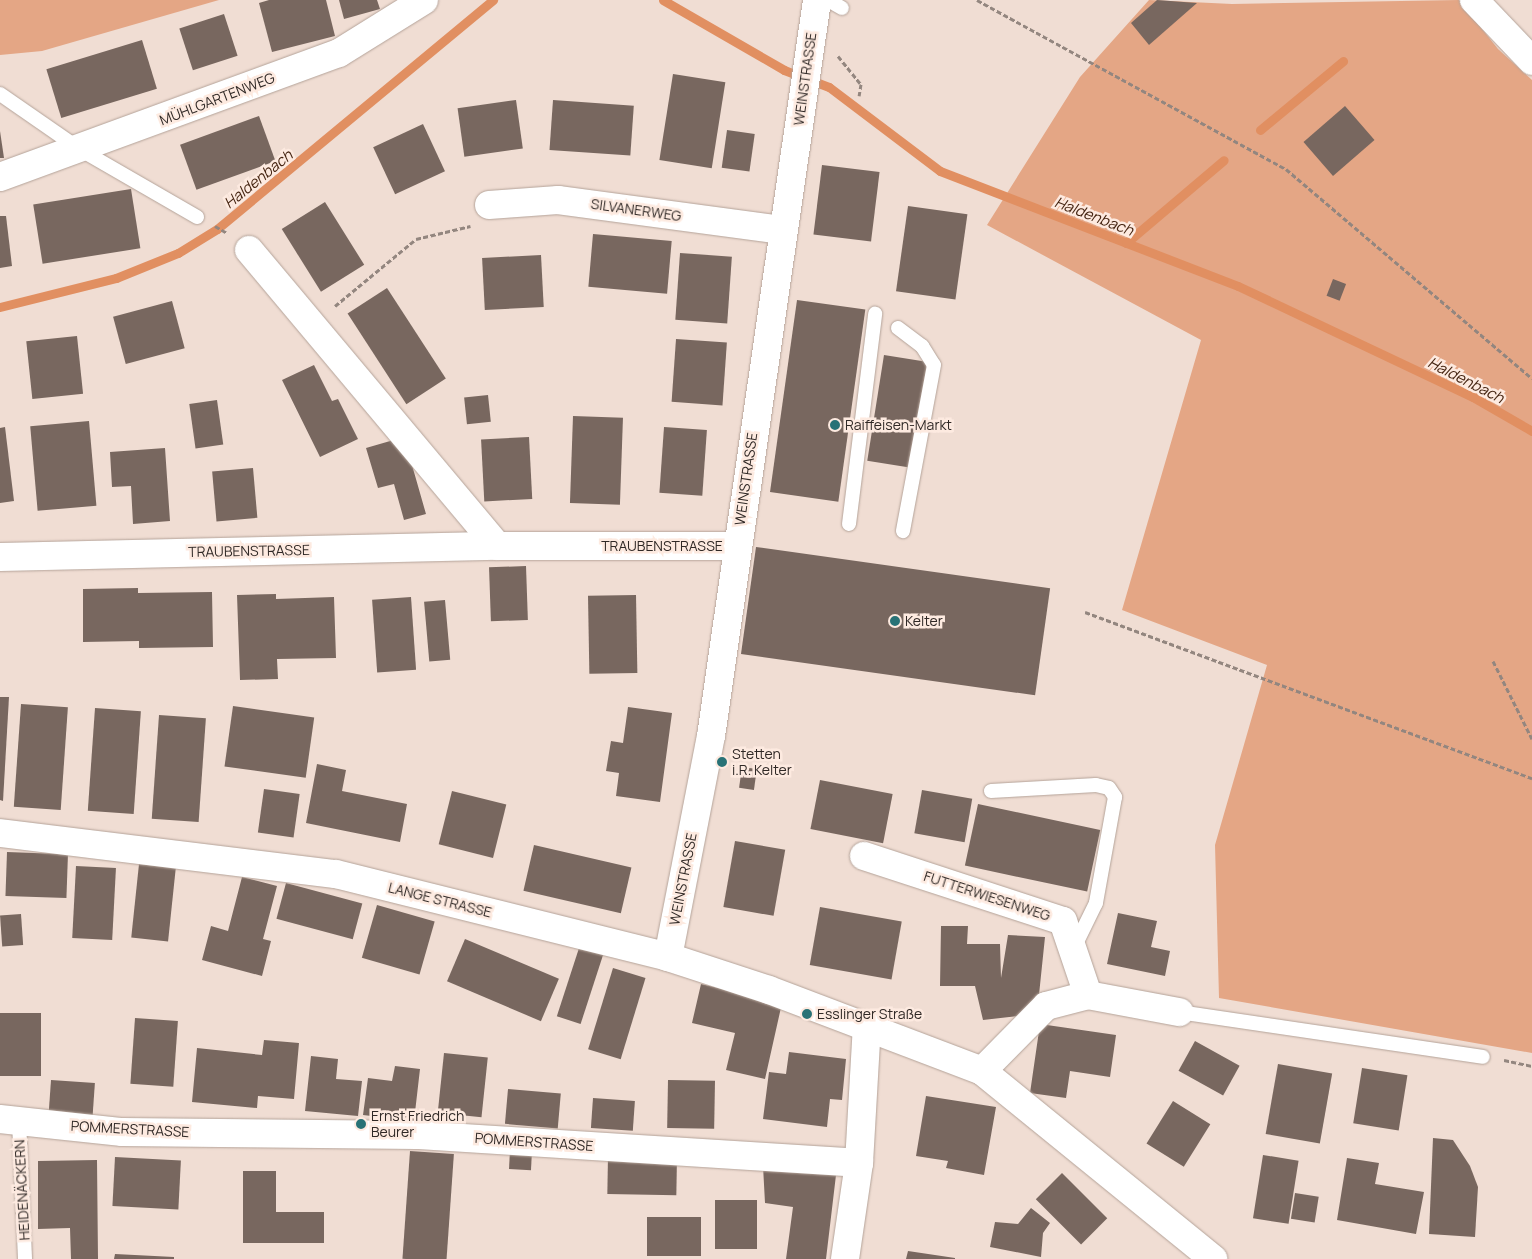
<!DOCTYPE html>
<meta charset="utf-8">
<style>
body{margin:0}
#map{position:relative;width:1532px;height:1259px;overflow:hidden;background:#f0ddd3;font-family:Manrope,sans-serif}
div>[style]{position:absolute}
[style*='--x']{left:calc(var(--x)*1px);top:calc(var(--y)*1px);width:calc(var(--w)*1px);rotate:calc(var(--a)*1deg)}
.green>*{inset:0;background:#e4a685}
.stream>*{height:9px;margin:-4.5px;padding:0 4.5px;transform-origin:4.5px;border-radius:4.5px;background:#e18f61}
.building>*{inset:0;background:#78675f;transform-origin:0 0}
.path>*{height:3px;margin-top:-1.5px;transform-origin:0;background:repeating-linear-gradient(90deg,#93867f 0 5px,transparent 0 7.5px)}
.roads{filter:drop-shadow(0 0 1px #b4a399) drop-shadow(0 0 1px #b4a399)}
.lane>*{height:14px;margin:-7px;padding:0 7px;transform-origin:7px;border-radius:7px;background:#fff}
.street>*{height:28px;margin:-14px;padding:0 14px;transform-origin:14px;border-radius:14px;background:#fff}
.secondary>*{height:28px;margin:-14px;padding:0 14px;transform-origin:14px;border-radius:14px;background:#fff}
.dots>*{width:14px;height:14px;translate:-50% -50%;box-sizing:border-box;border:2px solid #fdeae0;border-radius:50%}
span{translate:-50% -50%;white-space:nowrap;text-align:center;line-height:1.15;-webkit-text-stroke:5px #fdeae0;paint-order:stroke}
.street-label{font-size:14px;color:#302926}
.poi-label{font-size:14px;color:#302926}
.left{translate:0 -50%;text-align:left}
.water-label{font-size:15px;color:#452411;font-style:italic}
</style>
<div id="map">
<div class="green">
<div style="clip-path:polygon(0 0,219px 0,42px 51px,0 55px)"></div>
<div style="clip-path:polygon(1149px 0,1232px 4px,1459px 0,1498px 49px,1532px 80px,1532px 1053px,1219px 998px,1215px 845px,1267px 665px,1122px 610px,1201px 340px,987px 225px,1080px 77px)"></div>
</div>
<div class="stream">
<div style="--x:663;--y:0;--w:140;--a:30"></div>
<div style="--x:784;--y:70;--w:48;--a:20.7"></div>
<div style="--x:829;--y:87;--w:139;--a:37.1"></div>
<div style="--x:940;--y:171;--w:319;--a:21.1"></div>
<div style="--x:1238;--y:286;--w:260;--a:25.3"></div>
<div style="--x:1473;--y:397;--w:68;--a:30"></div>
<div style="--x:1260;--y:130;--w:108;--a:-39.7"></div>
<div style="--x:1126;--y:243;--w:128;--a:-40.3"></div>
<div style="--x:0;--y:307;--w:120;--a:-14"></div>
<div style="--x:116;--y:278;--w:67;--a:-22"></div>
<div style="--x:178;--y:253;--w:46;--a:-31.6"></div>
<div style="--x:217;--y:229;--w:359;--a:-39.7"></div>
</div>
<div class="building">
<div style="clip-path:polygon(269px 0,326px 0,335px 36px,272px 52px,259px 3px)"></div>
<div style="clip-path:polygon(339px 0,377px 0,380px 9px,344px 19px)"></div>
<div style="clip-path:polygon(1157px 0,1197px 3px,1149px 45px,1131px 23px)"></div>
<div style="left:224px;top:14px;width:44px;height:47px;rotate:72deg"></div>
<div style="left:142px;top:40px;width:51px;height:100px;rotate:73deg"></div>
<div style="left:673px;top:74px;width:53px;height:87px;rotate:9deg"></div>
<div style="left:516px;top:100px;width:49px;height:59px;rotate:82deg"></div>
<div style="left:553px;top:100px;width:81px;height:50px;rotate:4deg"></div>
<div style="left:1345px;top:106px;width:45px;height:55px;rotate:49deg"></div>
<div style="left:259px;top:116px;width:48px;height:84px;rotate:70deg"></div>
<div style="left:423px;top:124px;width:52px;height:55px;rotate:65deg"></div>
<div style="left:727px;top:130px;width:28px;height:38px;rotate:8deg"></div>
<div style="clip-path:polygon(0 131px,4px 158px,0 158px)"></div>
<div style="left:822px;top:165px;width:58px;height:70px;rotate:7deg"></div>
<div style="left:131px;top:189px;width:60px;height:99px;rotate:81deg"></div>
<div style="left:325px;top:202px;width:74px;height:51px;rotate:58deg"></div>
<div style="left:908px;top:206px;width:60px;height:86px;rotate:8deg"></div>
<div style="clip-path:polygon(0 216px,6px 216px,12px 266px,0 268px)"></div>
<div style="left:593px;top:234px;width:79px;height:53px;rotate:5deg"></div>
<div style="left:680px;top:253px;width:52px;height:67px;rotate:4deg"></div>
<div style="left:541px;top:255px;width:52px;height:59px;rotate:87deg"></div>
<div style="left:1333px;top:279px;width:14px;height:18px;rotate:21deg"></div>
<div style="left:387px;top:288px;width:108px;height:47px;rotate:57deg"></div>
<div style="left:797px;top:300px;width:69px;height:194px;rotate:8deg"></div>
<div style="left:172px;top:301px;width:49px;height:61px;rotate:75deg"></div>
<div style="left:77px;top:336px;width:58px;height:51px;rotate:84deg"></div>
<div style="left:676px;top:339px;width:51px;height:63px;rotate:4deg"></div>
<div style="left:884px;top:355px;width:46px;height:107px;rotate:9deg"></div>
<div style="clip-path:polygon(314px 365px,332px 401px,338px 399px,358px 439px,320px 457px,282px 380px)"></div>
<div style="left:488px;top:395px;width:27px;height:24px;rotate:84deg"></div>
<div style="left:217px;top:400px;width:45px;height:28px;rotate:82deg"></div>
<div style="left:573px;top:416px;width:50px;height:87px;rotate:2deg"></div>
<div style="left:89px;top:421px;width:85px;height:59px;rotate:85deg"></div>
<div style="clip-path:polygon(5px 427px,14px 501px,0 503px,0 428px)"></div>
<div style="left:664px;top:427px;width:43px;height:66px;rotate:4deg"></div>
<div style="clip-path:polygon(404px 437px,426px 514px,404px 520px,394px 484px,378px 488px,366px 448px)"></div>
<div style="left:529px;top:437px;width:62px;height:48px;rotate:87deg"></div>
<div style="clip-path:polygon(165px 448px,170px 521px,133px 524px,131px 486px,112px 487px,110px 452px)"></div>
<div style="left:253px;top:468px;width:50px;height:41px;rotate:85deg"></div>
<div style="left:756px;top:547px;width:297px;height:108px;rotate:8deg"></div>
<div style="left:526px;top:566px;width:54px;height:37px;rotate:88deg"></div>
<div style="clip-path:polygon(138px 588px,138px 593px,212px 592px,213px 647px,139px 648px,139px 641px,83px 642px,83px 589px)"></div>
<div style="clip-path:polygon(276px 594px,276px 599px,334px 597px,336px 658px,277px 659px,278px 679px,240px 680px,237px 595px)"></div>
<div style="left:636px;top:595px;width:78px;height:48px;rotate:89deg"></div>
<div style="left:411px;top:597px;width:73px;height:39px;rotate:86deg"></div>
<div style="left:445px;top:600px;width:60px;height:21px;rotate:85deg"></div>
<div style="clip-path:polygon(0 697px,9px 697px,3px 801px,0 800px)"></div>
<div style="left:21px;top:704px;width:47px;height:103px;rotate:4deg"></div>
<div style="left:233px;top:706px;width:82px;height:61px;rotate:8deg"></div>
<div style="clip-path:polygon(628px 707px,672px 713px,660px 802px,616px 796px,619px 773px,606px 771px,611px 741px,623px 743px)"></div>
<div style="left:95px;top:708px;width:46px;height:103px;rotate:4deg"></div>
<div style="left:159px;top:715px;width:47px;height:104px;rotate:4deg"></div>
<div style="clip-path:polygon(317px 764px,346px 770px,342px 791px,407px 804px,400px 842px,306px 823px)"></div>
<div style="left:742px;top:767px;width:15px;height:21px;rotate:8deg"></div>
<div style="left:820px;top:780px;width:74px;height:50px;rotate:11deg"></div>
<div style="left:264px;top:789px;width:36px;height:44px;rotate:8deg"></div>
<div style="left:922px;top:790px;width:51px;height:44px;rotate:10deg"></div>
<div style="left:452px;top:791px;width:56px;height:55px;rotate:14deg"></div>
<div style="left:978px;top:804px;width:125px;height:63px;rotate:12deg"></div>
<div style="left:735px;top:841px;width:51px;height:67px;rotate:10deg"></div>
<div style="left:534px;top:845px;width:100px;height:47px;rotate:13deg"></div>
<div style="left:7px;top:852px;width:61px;height:44px;rotate:2deg"></div>
<div style="left:139px;top:864px;width:37px;height:74px;rotate:6deg"></div>
<div style="left:76px;top:866px;width:40px;height:72px;rotate:3deg"></div>
<div style="clip-path:polygon(242px 877px,277px 886px,263px 939px,271px 941px,262px 976px,202px 960px,211px 926px,228px 931px)"></div>
<div style="left:286px;top:883px;width:79px;height:37px;rotate:15deg"></div>
<div style="left:377px;top:905px;width:60px;height:55px;rotate:16deg"></div>
<div style="left:820px;top:907px;width:83px;height:59px;rotate:10deg"></div>
<div style="clip-path:polygon(1118px 913px,1157px 921px,1151px 947px,1170px 951px,1165px 976px,1107px 964px)"></div>
<div style="left:21px;top:914px;width:31px;height:21px;rotate:86deg"></div>
<div style="clip-path:polygon(941px 926px,968px 926px,967px 944px,1000px 944px,1001px 978px,1008px 935px,1045px 937px,1037px 1014px,983px 1020px,975px 986px,940px 986px)"></div>
<div style="left:465px;top:939px;width:102px;height:46px;rotate:23deg"></div>
<div style="left:580px;top:945px;width:25px;height:75px;rotate:18deg"></div>
<div style="left:613px;top:968px;width:34px;height:85px;rotate:17deg"></div>
<div style="clip-path:polygon(701px 984px,782px 1003px,765px 1079px,726px 1070px,735px 1033px,692px 1023px)"></div>
<div style="left:0;top:1013px;width:41px;height:63px"></div>
<div style="left:135px;top:1018px;width:43px;height:66px;rotate:4deg"></div>
<div style="clip-path:polygon(1040px 1024px,1116px 1035px,1110px 1077px,1070px 1071px,1066px 1098px,1030px 1093px)"></div>
<div style="clip-path:polygon(264px 1040px,299px 1043px,294px 1099px,258px 1096px,257px 1108px,192px 1102px,197px 1048px,262px 1055px)"></div>
<div style="left:1195px;top:1041px;width:51px;height:34px;rotate:29deg"></div>
<div style="clip-path:polygon(789px 1052px,846px 1059px,842px 1100px,830px 1099px,827px 1127px,763px 1119px,769px 1072px,786px 1074px)"></div>
<div style="left:444px;top:1053px;width:44px;height:60px;rotate:6deg"></div>
<div style="clip-path:polygon(311px 1056px,338px 1059px,336px 1079px,362px 1081px,358px 1116px,305px 1111px)"></div>
<div style="left:1278px;top:1064px;width:55px;height:71px;rotate:10deg"></div>
<div style="clip-path:polygon(395px 1066px,420px 1069px,414px 1121px,363px 1115px,368px 1078px,392px 1081px)"></div>
<div style="left:1362px;top:1068px;width:46px;height:56px;rotate:9deg"></div>
<div style="left:51px;top:1080px;width:44px;height:36px;rotate:4deg"></div>
<div style="left:668px;top:1080px;width:47px;height:48px;rotate:1deg"></div>
<div style="left:508px;top:1089px;width:53px;height:35px;rotate:5deg"></div>
<div style="clip-path:polygon(926px 1096px,996px 1107px,984px 1175px,946px 1168px,948px 1161px,916px 1156px)"></div>
<div style="left:593px;top:1098px;width:42px;height:30px;rotate:4deg"></div>
<div style="left:1173px;top:1101px;width:44px;height:50px;rotate:32deg"></div>
<div style="clip-path:polygon(1433px 1138px,1453px 1140px,1470px 1166px,1478px 1187px,1475px 1237px,1429px 1234px)"></div>
<div style="left:510px;top:1150px;width:22px;height:19px;rotate:3deg"></div>
<div style="left:410px;top:1151px;width:44px;height:108px;rotate:4deg"></div>
<div style="left:1263px;top:1155px;width:36px;height:64px;rotate:9deg"></div>
<div style="left:608px;top:1156px;width:69px;height:38px;rotate:1deg"></div>
<div style="left:115px;top:1157px;width:66px;height:49px;rotate:3deg"></div>
<div style="clip-path:polygon(1347px 1158px,1379px 1163px,1375px 1184px,1424px 1192px,1416px 1234px,1337px 1220px)"></div>
<div style="clip-path:polygon(97px 1160px,98px 1259px,71px 1259px,70px 1228px,38px 1229px,38px 1161px)"></div>
<div style="clip-path:polygon(763px 1166px,836px 1175px,826px 1259px,786px 1259px,793px 1207px,765px 1203px)"></div>
<div style="clip-path:polygon(243px 1171px,276px 1171px,276px 1212px,324px 1212px,324px 1243px,243px 1243px)"></div>
<div style="left:1062px;top:1173px;width:64px;height:37px;rotate:45deg"></div>
<div style="left:1295px;top:1193px;width:24px;height:26px;rotate:9deg"></div>
<div style="left:715px;top:1200px;width:42px;height:49px"></div>
<div style="clip-path:polygon(1031px 1208px,1050px 1223px,1043px 1233px,1041px 1257px,990px 1247px,995px 1222px,1018px 1224px)"></div>
<div style="left:647px;top:1217px;width:54px;height:39px"></div>
<div style="clip-path:polygon(908px 1251px,955px 1258px,955px 1259px,906px 1259px)"></div>
<div style="clip-path:polygon(115px 1254px,174px 1257px,174px 1259px,114px 1259px)"></div>
</div>
<div class="path">
<div style="--x:977;--y:0;--w:352;--a:28.7"></div>
<div style="--x:1286;--y:169;--w:323;--a:40.4"></div>
<div style="--x:838;--y:56;--w:36;--a:51"></div>
<div style="--x:861;--y:84;--w:12;--a:99"></div>
<div style="--x:215;--y:226;--w:14;--a:30"></div>
<div style="--x:335;--y:306;--w:105;--a:-39.6"></div>
<div style="--x:416;--y:239;--w:56;--a:-13.5"></div>
<div style="--x:1085;--y:612;--w:477;--a:20.4"></div>
<div style="--x:1493;--y:661;--w:87;--a:63.4"></div>
<div style="--x:1504;--y:1060;--w:29;--a:12"></div>
</div>
<div class="roads">
<div class="lane">
<div style="--x:828;--y:0;--w:16;--a:30"></div>
<div style="--x:0;--y:94;--w:98;--a:34.7"></div>
<div style="--x:81;--y:150;--w:134;--a:30"></div>
<div style="--x:898;--y:328;--w:30;--a:37"></div>
<div style="--x:922;--y:346;--w:22;--a:58"></div>
<div style="--x:934;--y:365;--w:169;--a:100.6"></div>
<div style="--x:849;--y:524;--w:212;--a:-82.9"></div>
<div style="--x:991;--y:791;--w:105;--a:-3.3"></div>
<div style="--x:1096;--y:785;--w:13;--a:13"></div>
<div style="--x:1109;--y:788;--w:11;--a:56"></div>
<div style="--x:1115;--y:797;--w:108;--a:100.2"></div>
<div style="--x:1096;--y:903;--w:52;--a:116.1"></div>
<div style="--x:1179;--y:1012;--w:307;--a:8.4"></div>
<div style="--x:19;--y:1121;--w:138;--a:87.5"></div>
</div>
<div class="street">
<div style="--x:1474;--y:0;--w:84;--a:46.4"></div>
<div style="--x:0;--y:177;--w:361;--a:-20.1"></div>
<div style="--x:339;--y:53;--w:100;--a:-31.9"></div>
<div style="--x:489;--y:205;--w:69;--a:-4.1"></div>
<div style="--x:558;--y:200;--w:227;--a:7.6"></div>
<div style="--x:249;--y:250;--w:386;--a:50"></div>
<div style="--x:0;--y:557;--w:497;--a:-1.3"></div>
<div style="--x:497;--y:546;--w:239;--a:0"></div>
<div style="--x:864;--y:856;--w:209;--a:18.1"></div>
<div style="--x:1063;--y:921;--w:78;--a:71.3"></div>
<div style="--x:668;--y:957;--w:225;--a:-79"></div>
<div style="--x:711;--y:736;--w:744;--a:-81.8"></div>
<div style="--x:982;--y:1071;--w:91;--a:-45.4"></div>
<div style="--x:1046;--y:1006;--w:43;--a:-14.7"></div>
<div style="--x:1088;--y:995;--w:93;--a:10.6"></div>
<div style="--x:0;--y:1119;--w:123;--a:6.1"></div>
<div style="--x:122;--y:1132;--w:295;--a:0.6"></div>
<div style="--x:417;--y:1135;--w:443;--a:3.6"></div>
<div style="--x:845;--y:1259;--w:97;--a:-81.7"></div>
<div style="--x:859;--y:1163;--w:138;--a:-86.7"></div>
</div>
<div class="secondary">
<div style="--x:0;--y:833;--w:338;--a:7"></div>
<div style="--x:336;--y:874;--w:342;--a:14"></div>
<div style="--x:668;--y:957;--w:106;--a:18.1"></div>
<div style="--x:769;--y:990;--w:228;--a:20.8"></div>
<div style="--x:982;--y:1071;--w:298;--a:39.1"></div>
</div>
</div>
<div class="dots">
<div style="left:835px;top:425px;background:#287276"></div>
<div style="left:895px;top:621px;background:#287276"></div>
<div style="left:722px;top:762px;background:#287276"></div>
<div style="left:807px;top:1014px;background:#287276"></div>
<div style="left:361px;top:1124px;background:#287276"></div>
</div>
<div class="street-label">
<span style="left:805px;top:79px;rotate:-82deg">WEINSTRASSE</span>
<span style="left:217px;top:99px;rotate:-21deg">MÜHLGARTENWEG</span>
<span style="left:636px;top:210px;rotate:8deg">SILVANERWEG</span>
<span style="left:746px;top:479px;rotate:-82deg">WEINSTRASSE</span>
<span style="left:662px;top:546px">TRAUBENSTRASSE</span>
<span style="left:249px;top:551px;rotate:-1deg">TRAUBENSTRASSE</span>
<span style="left:683px;top:879px;rotate:-79deg">WEINSTRASSE</span>
<span style="left:987px;top:896px;rotate:18deg">FUTTERWIESENWEG</span>
<span style="left:440px;top:900px;rotate:14deg">LANGE STRASSE</span>
<span style="left:130px;top:1129px;rotate:3deg">POMMERSTRASSE</span>
<span style="left:534px;top:1142px;rotate:4deg">POMMERSTRASSE</span>
<span style="left:22px;top:1190px;rotate:-93deg">HEIDENÄCKERN</span>
</div>
<div class="poi-label">
<span class="left" style="left:845px;top:425px">Raiffeisen-Markt</span>
<span class="left" style="left:905px;top:621px">Kelter</span>
<span class="left" style="left:732px;top:762px">Stetten<br>i.R. Kelter</span>
<span class="left" style="left:817px;top:1014px">Esslinger Straße</span>
<span class="left" style="left:371px;top:1124px">Ernst Friedrich<br>Beurer</span>
</div>
<div class="water-label">
<span style="left:258px;top:179px;rotate:-39deg">Haldenbach</span>
<span style="left:1094px;top:216px;rotate:21deg">Haldenbach</span>
<span style="left:1466px;top:380px;rotate:27deg">Haldenbach</span>
</div>
</div>
